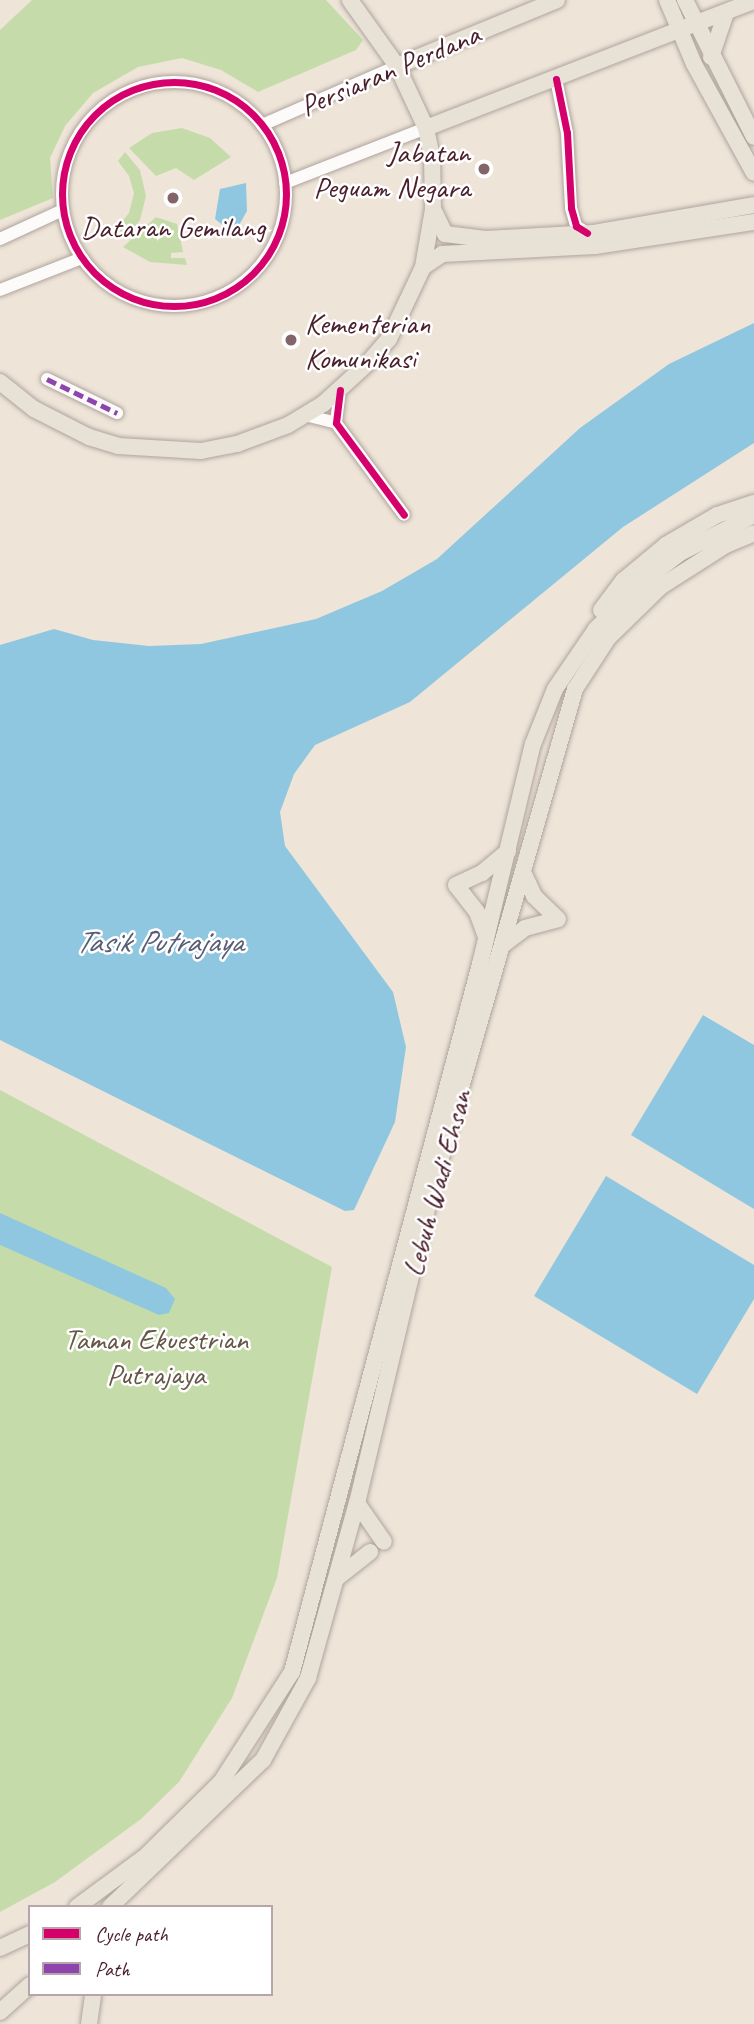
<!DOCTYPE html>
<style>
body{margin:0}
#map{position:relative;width:754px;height:2024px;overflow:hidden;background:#eee4d8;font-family:Caveat,sans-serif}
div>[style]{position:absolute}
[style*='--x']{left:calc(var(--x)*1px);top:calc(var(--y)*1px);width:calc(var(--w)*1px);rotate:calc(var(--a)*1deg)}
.green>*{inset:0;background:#c5dcaa}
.water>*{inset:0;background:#90c7e0}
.roads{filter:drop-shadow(0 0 2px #afa49e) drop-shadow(0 0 2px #afa49e)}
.minor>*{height:12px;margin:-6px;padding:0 6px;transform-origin:6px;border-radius:6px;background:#fcfbf9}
.minor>.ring{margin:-6px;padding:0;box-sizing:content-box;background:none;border:12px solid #fcfbf9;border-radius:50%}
.major>*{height:16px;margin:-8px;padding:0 8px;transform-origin:8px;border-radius:8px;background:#e8e1d5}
.quiet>*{height:5px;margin-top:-2.5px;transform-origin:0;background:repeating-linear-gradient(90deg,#8e44ad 0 10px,transparent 0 15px)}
.cycleway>*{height:7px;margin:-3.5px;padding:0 3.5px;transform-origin:3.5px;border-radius:3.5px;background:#d6006c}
.cycleway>.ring{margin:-3.5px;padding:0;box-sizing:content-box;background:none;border:7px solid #d6006c;border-radius:50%}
.dots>*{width:19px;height:19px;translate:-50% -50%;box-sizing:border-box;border:4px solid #fff;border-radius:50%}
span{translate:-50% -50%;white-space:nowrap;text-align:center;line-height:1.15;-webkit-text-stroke:5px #fff;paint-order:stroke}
.street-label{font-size:30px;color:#4a1f2b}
.poi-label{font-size:30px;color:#4a1f2b}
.right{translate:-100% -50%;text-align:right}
.left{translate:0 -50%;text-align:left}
.park-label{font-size:30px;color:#655646}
.water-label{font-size:32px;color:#565d75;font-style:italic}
.legend{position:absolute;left:28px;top:1905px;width:245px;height:91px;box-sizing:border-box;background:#fff;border:2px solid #b7a5aa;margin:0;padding:9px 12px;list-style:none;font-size:21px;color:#4a1f2b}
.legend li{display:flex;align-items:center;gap:14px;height:35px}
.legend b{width:35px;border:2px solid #b7a5aa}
</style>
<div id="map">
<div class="green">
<div style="clip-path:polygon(32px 0,326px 0,363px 40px,356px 50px,258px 92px,221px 70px,182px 58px,138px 67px,93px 93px,65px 126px,50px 158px,53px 198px,0 220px,0 30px)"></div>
<div style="clip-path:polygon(182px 128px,210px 138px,231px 157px,194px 180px,176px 168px,156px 176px,129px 148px,152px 133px)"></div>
<div style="clip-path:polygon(125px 152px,140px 170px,146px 196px,140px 220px,124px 239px,117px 228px,129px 213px,134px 193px,129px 176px,118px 161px)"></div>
<div style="clip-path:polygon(156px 217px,177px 224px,183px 252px,171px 253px,171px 258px,185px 258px,187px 265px,150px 262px,123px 247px)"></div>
<div style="clip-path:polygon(0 1090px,332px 1267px,277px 1578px,232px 1698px,179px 1782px,141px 1819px,55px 1882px,0 1912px)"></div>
</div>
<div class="water">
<div style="clip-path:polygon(246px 183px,247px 211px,234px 234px,215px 219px,220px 189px)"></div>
<div style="clip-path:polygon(754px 323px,754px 443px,623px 527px,410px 702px,315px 745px,294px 774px,280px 812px,285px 846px,393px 992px,406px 1047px,395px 1122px,354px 1210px,345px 1211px,0 1040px,0 645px,54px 629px,93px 640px,149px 646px,201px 644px,316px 619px,382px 591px,437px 559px,580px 428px,669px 364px)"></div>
<div style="clip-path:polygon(703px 1015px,754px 1045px,754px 1209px,631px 1135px)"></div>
<div style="clip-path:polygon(606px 1176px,754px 1265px,754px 1299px,697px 1394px,534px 1296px)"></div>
<div style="clip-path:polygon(0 1213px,166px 1288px,175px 1299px,169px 1313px,159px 1315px,0 1245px)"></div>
</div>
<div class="roads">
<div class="minor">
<div style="--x:556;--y:79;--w:55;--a:78.5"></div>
<div style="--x:567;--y:133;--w:75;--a:86.9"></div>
<div style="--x:571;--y:208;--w:19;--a:74"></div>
<div style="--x:576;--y:226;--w:13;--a:32"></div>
<div class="ring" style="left:62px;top:82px;width:212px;height:212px"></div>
<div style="--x:262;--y:125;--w:147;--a:-23.6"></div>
<div style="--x:285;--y:183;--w:151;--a:-21.3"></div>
<div style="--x:0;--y:239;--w:69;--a:-24.7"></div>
<div style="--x:0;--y:290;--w:88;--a:-21.3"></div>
<div style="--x:47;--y:379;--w:78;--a:25.9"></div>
<div style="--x:340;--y:390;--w:33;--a:97"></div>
<div style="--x:336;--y:423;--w:114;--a:53.5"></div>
<div style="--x:305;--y:415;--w:32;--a:14"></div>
</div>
<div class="major">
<div style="--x:667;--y:0;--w:69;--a:67.1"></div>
<div style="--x:694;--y:64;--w:124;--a:61.2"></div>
<div style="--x:685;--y:0;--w:153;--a:63.3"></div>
<div style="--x:711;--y:57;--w:46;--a:-71.2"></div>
<div style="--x:397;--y:66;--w:173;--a:-22.4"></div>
<div style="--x:426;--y:128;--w:352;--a:-21.2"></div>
<div style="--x:433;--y:209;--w:28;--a:64"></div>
<div style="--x:445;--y:234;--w:41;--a:7"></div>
<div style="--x:486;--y:239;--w:108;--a:-3.2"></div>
<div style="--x:594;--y:233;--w:162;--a:-9.9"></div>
<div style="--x:423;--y:267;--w:23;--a:-34"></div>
<div style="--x:442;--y:254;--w:153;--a:-3"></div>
<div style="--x:595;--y:246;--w:161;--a:-8.6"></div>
<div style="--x:0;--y:382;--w:43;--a:38.5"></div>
<div style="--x:34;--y:409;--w:62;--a:27"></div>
<div style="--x:89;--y:437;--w:30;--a:17"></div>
<div style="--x:118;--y:446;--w:83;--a:3.4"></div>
<div style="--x:201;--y:451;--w:37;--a:-11"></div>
<div style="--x:237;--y:444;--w:54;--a:-20.4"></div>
<div style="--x:288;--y:425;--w:41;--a:-31"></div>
<div style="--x:323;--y:404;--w:61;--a:-42.3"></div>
<div style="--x:368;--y:363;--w:32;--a:-49"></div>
<div style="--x:389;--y:339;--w:80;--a:-64.7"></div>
<div style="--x:423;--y:267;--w:59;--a:-80.2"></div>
<div style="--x:433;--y:209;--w:52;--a:-91.1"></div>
<div style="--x:432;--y:157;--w:30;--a:-102"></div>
<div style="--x:426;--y:128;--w:68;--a:-115.1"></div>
<div style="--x:397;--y:66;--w:81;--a:-125.5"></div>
<div style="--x:601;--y:610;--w:38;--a:-53"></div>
<div style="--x:624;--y:580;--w:55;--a:-39.8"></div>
<div style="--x:666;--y:545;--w:59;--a:-30.5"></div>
<div style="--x:717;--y:515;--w:39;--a:-18"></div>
<div style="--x:523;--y:872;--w:26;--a:65"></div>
<div style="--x:534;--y:896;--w:33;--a:44"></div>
<div style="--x:486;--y:937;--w:27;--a:-110"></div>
<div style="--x:477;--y:912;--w:34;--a:-128"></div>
<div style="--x:456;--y:885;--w:29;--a:-25"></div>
<div style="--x:482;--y:873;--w:34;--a:-40"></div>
<div style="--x:504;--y:944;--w:26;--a:-37"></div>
<div style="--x:525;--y:928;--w:34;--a:-15"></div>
<div style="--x:357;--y:1503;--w:47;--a:55.3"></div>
<div style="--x:337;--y:1578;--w:42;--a:-38.2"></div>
<div style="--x:77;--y:1907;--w:86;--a:-36.5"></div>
<div style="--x:146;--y:1856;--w:105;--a:-44.6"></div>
<div style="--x:221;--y:1782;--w:131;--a:-57.2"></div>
<div style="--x:292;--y:1672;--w:733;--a:-75.13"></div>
<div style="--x:480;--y:964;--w:226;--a:-76.5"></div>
<div style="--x:533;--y:744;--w:59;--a:-68.2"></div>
<div style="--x:555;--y:689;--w:73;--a:-55.7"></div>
<div style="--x:596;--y:629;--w:69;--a:-45"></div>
<div style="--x:645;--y:580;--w:44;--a:-37.6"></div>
<div style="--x:680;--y:553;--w:83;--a:-27.2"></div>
<div style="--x:110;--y:1907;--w:212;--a:-43.9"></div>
<div style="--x:263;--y:1760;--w:94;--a:-61.2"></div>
<div style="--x:308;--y:1678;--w:182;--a:-74.4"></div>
<div style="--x:357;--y:1503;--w:323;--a:-76.6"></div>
<div style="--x:432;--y:1189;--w:520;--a:-74.04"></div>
<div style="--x:575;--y:689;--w:61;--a:-57.1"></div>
<div style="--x:608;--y:638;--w:73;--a:-44.4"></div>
<div style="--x:660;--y:587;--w:78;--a:-32.5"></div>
<div style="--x:726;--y:545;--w:30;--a:-23"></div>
<div style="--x:0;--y:1948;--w:33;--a:-25"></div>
<div style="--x:0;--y:2012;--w:40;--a:-42"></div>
<div style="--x:89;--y:2024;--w:30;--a:-82"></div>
</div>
</div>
<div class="quiet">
<div style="--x:47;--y:379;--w:78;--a:25.9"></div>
</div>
<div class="cycleway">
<div style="--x:556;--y:79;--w:55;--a:78.5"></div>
<div style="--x:567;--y:133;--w:75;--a:86.9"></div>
<div style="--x:571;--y:208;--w:19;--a:74"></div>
<div style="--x:576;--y:226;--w:13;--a:32"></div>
<div class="ring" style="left:62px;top:82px;width:217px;height:217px"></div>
<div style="--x:340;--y:390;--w:33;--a:97"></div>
<div style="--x:336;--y:423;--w:114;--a:53.5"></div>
</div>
<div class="dots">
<div style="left:484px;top:169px;background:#836468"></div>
<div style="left:173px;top:198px;background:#836468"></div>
<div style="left:291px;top:340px;background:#836468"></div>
</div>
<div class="street-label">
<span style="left:390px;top:70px;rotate:-23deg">Persiaran Perdana</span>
<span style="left:437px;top:1183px;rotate:-75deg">Lebuh Wadi Ehsan</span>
</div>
<div class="poi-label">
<span class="right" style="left:470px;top:169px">Jabatan<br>Peguam Negara</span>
<span style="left:173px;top:227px">Dataran Gemilang</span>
<span class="left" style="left:305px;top:340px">Kementerian<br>Komunikasi</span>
</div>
<div class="park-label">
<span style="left:156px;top:1356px">Taman Ekuestrian<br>Putrajaya</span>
</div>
<div class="water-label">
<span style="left:159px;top:942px">Tasik Putrajaya</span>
</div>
<ul class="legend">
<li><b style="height:9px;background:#d6006c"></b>Cycle path</li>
<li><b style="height:9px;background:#8e44ad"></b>Path</li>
</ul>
</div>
